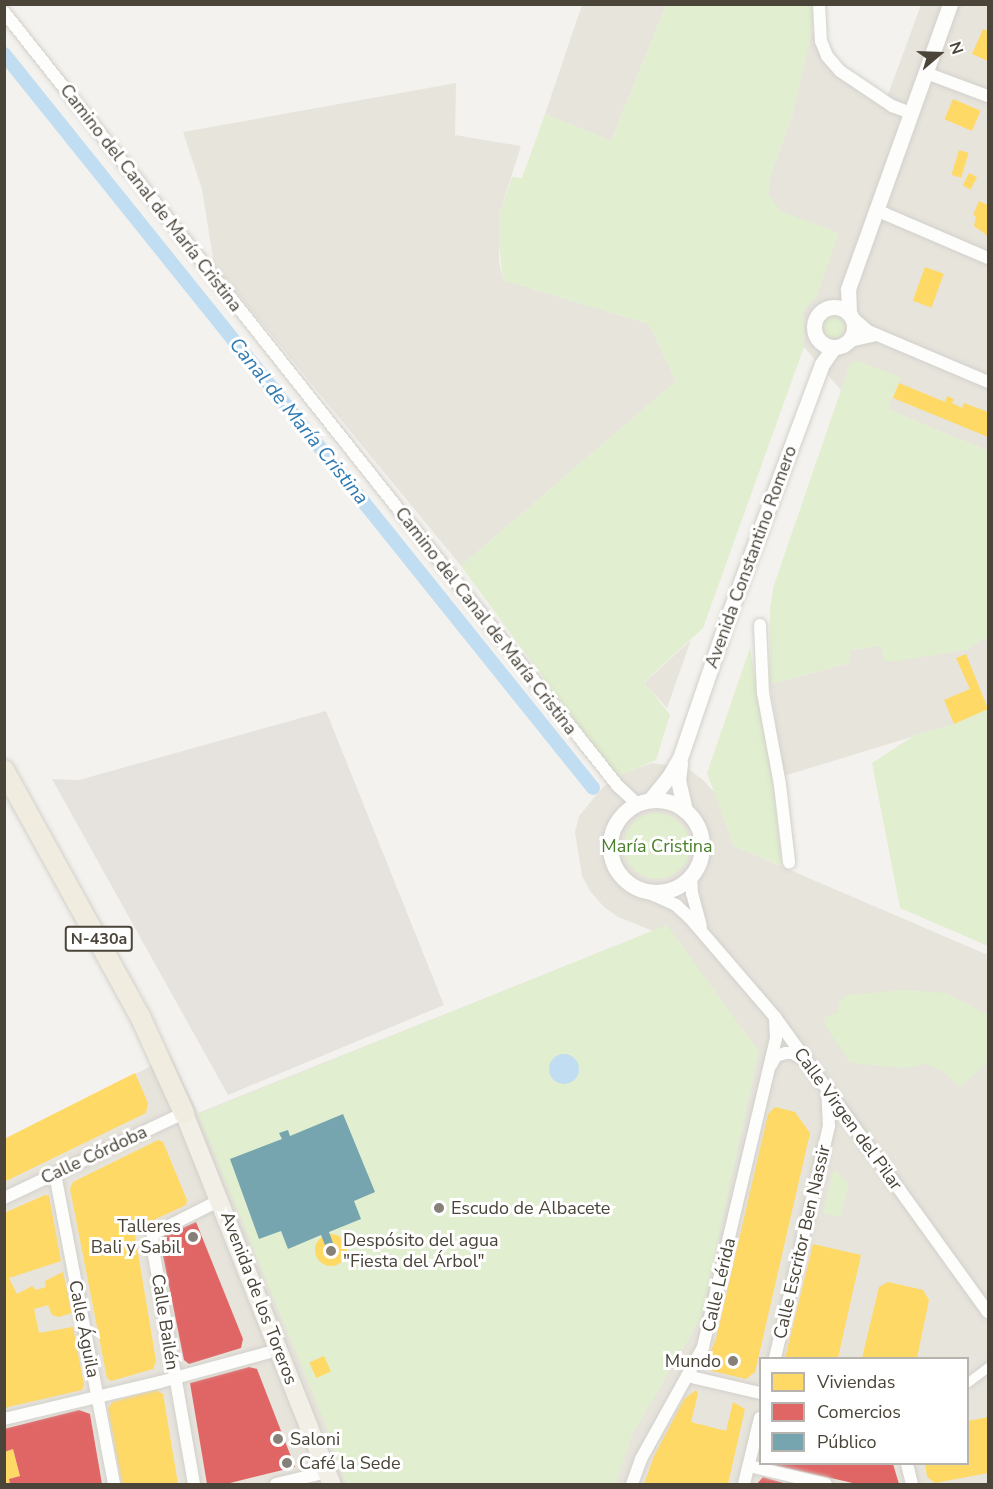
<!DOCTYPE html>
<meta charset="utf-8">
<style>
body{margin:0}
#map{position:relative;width:993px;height:1489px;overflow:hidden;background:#f4f2ee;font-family:"Nunito Sans",sans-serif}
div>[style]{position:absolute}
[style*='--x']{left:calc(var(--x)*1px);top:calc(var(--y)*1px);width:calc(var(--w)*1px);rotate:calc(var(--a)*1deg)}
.residential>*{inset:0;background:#e7e4dc}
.green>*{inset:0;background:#e1eecf}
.round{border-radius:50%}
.parking>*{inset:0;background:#e6e3df}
.water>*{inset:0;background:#c0ddf1}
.homes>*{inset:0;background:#ffd966;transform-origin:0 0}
.shops>*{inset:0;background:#e06666}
.public>*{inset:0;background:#76a5af}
.canal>*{height:14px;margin:-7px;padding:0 7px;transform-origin:7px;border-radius:7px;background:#c0ddf1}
.roads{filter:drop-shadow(0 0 2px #d2d0cb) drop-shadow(0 0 2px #d2d0cb)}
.pedestrian>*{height:9px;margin:-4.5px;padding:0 4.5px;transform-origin:4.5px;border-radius:4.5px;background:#fdfdfc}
.minor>*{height:12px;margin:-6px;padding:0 6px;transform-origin:6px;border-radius:6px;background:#fdfdfc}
.tertiary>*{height:15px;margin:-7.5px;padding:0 7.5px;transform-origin:7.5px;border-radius:7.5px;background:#fdfdfc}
.tertiary>.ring{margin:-7.5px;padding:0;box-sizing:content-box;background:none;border:15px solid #fdfdfc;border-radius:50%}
.primary>*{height:18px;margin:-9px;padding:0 9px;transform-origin:9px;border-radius:9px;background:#f2efe6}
.trunk>*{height:20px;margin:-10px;padding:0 10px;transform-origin:10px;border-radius:10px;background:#f0ece0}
.dots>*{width:16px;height:16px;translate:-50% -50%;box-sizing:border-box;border:3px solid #fff;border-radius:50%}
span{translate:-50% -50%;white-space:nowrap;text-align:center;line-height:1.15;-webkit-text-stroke:6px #fff;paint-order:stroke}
.shield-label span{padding:2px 4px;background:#fff;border:2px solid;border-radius:4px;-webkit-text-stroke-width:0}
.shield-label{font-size:16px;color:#4b4439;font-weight:700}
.street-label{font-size:18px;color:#4b4439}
.park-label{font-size:18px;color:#4a7f2a}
.poi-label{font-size:18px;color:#4b4439}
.left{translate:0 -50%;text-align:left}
.right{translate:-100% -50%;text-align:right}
.water-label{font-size:20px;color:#2e7ab2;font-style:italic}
.frame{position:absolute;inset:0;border:6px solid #4b4439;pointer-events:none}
.legend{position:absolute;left:759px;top:1357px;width:210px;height:108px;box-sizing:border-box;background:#fff;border:2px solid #b7b4b0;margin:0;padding:8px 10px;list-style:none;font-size:18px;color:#4b4439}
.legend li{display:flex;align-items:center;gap:12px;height:30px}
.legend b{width:30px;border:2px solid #b7b4b0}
.north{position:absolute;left:909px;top:24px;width:60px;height:60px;-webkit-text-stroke:4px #fff;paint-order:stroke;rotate:71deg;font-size:16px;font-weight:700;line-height:24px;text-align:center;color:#4b4439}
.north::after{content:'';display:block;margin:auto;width:21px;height:27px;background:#4b4439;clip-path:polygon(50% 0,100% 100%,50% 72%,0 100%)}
</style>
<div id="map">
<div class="residential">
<div style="clip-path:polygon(582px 5px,666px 5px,611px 141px,545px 114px)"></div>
<div style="clip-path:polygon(921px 5px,988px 5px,988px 451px,841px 390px,804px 347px,803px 311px,817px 295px,788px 215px,779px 211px,768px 194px,771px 173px,792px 117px,812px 29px,824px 55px,887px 97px)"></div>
<div style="clip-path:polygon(456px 83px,455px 135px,521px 146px,499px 215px,499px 262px,503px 280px,649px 324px,676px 381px,461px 566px,214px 265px,202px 189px,183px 132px)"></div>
<div style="clip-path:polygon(988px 636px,988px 709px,954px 724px,784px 776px,770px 684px,849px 663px,850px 650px,881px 646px,967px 650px)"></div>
<div style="clip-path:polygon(691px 640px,667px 708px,644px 683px)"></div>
<div style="clip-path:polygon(evenodd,652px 763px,687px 768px,703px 780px,715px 793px,734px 846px,988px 955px,988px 1484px,5px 1484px,5px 1139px,171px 1056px,198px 1113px,653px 931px,618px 917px,604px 907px,590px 891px,582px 876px,575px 832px,579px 816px,602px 788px,619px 775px,652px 763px,760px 1358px,968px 1358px,968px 1464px,760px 1464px,760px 1358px)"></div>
</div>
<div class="green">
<div style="clip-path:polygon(666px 5px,814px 5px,815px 17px,792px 117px,771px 173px,768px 194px,780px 211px,839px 233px,817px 295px,803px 311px,804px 347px,703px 628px,644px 682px,670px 715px,656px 760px,617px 777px,461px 566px,676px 381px,649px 324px,503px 280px,499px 246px,499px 215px,512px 177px,522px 178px,545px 114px,611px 141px)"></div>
<div class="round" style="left:823px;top:316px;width:22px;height:22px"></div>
<div style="clip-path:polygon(857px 361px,901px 377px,888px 409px,988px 451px,988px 636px,967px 650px,897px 661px,884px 661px,881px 646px,850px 650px,849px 663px,770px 684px,770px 608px,774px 585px,850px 364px)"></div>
<div style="clip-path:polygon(750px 648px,772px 774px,782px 866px,734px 846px,707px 773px)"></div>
<div style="clip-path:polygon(988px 709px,988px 946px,900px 908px,872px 763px,915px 735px,954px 724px)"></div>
<div class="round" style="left:624px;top:813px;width:66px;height:66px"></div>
<div style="clip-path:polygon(667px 925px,759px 1052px,701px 1318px,632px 1435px,616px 1482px,615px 1484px,346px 1484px,326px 1426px,198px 1114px)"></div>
<div style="clip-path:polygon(904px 990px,946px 993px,988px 1015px,988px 1062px,960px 1087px,943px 1071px,927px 1064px,903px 1068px,850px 1063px,826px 1027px,824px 1018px,838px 1012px,839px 1002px,847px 995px)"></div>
<div style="clip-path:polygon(837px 1171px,849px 1184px,840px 1217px,823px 1213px,833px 1172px)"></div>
</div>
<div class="parking">
<div style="clip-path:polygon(326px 711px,444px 1005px,228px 1095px,52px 779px,79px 780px)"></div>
</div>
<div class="water">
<div class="round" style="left:549px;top:1054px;width:30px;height:30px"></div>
</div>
<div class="homes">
<div style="clip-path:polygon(983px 29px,988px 31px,988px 61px,972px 54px)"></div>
<div style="left:953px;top:99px;width:30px;height:22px;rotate:23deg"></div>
<div style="left:959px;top:150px;width:10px;height:26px;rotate:17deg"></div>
<div style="left:969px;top:173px;width:9px;height:14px;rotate:27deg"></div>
<div style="clip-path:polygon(979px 201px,988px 205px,988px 236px,974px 226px,976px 216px,973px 215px)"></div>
<div style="left:925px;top:267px;width:20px;height:36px;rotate:20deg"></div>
<div style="clip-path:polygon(899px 383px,945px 402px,947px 396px,954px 399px,952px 403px,962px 408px,964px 403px,988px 412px,988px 437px,893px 398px)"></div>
<div style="clip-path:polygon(966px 654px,988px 709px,954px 724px,944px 700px,970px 689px,956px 658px)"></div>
<div style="clip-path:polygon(135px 1073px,148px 1103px,146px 1113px,4px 1182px,4px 1139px)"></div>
<div style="clip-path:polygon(775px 1107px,795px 1112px,810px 1133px,755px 1372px,746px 1379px,712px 1371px,706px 1361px,716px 1339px,768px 1114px)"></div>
<div style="clip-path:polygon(158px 1140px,163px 1142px,187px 1200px,186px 1205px,134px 1229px,156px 1361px,153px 1369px,111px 1381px,107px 1378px,70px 1189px,73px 1182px)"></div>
<div style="clip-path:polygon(45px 1195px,49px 1196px,61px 1261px,9px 1278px,17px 1294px,32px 1286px,36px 1290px,46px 1287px,45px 1281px,63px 1272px,72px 1313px,59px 1317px,52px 1315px,48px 1305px,34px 1309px,39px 1333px,73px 1327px,84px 1385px,82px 1390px,4px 1408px,4px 1213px)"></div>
<div class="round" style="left:315px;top:1234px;width:32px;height:32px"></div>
<div style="clip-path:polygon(813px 1244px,861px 1255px,838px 1358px,785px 1358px)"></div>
<div style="clip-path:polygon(888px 1282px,923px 1290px,929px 1300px,917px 1358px,862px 1358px,879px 1287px)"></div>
<div style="left:324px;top:1356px;width:17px;height:16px;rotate:66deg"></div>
<div style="clip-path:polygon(156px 1390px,163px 1394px,178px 1484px,122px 1484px,108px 1409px,112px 1402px)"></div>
<div style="clip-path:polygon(696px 1390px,698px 1394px,691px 1422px,726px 1431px,733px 1402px,745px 1409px,728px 1484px,644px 1484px,654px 1456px,684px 1399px)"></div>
<div style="clip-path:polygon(988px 1417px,988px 1473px,935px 1483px,927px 1477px,925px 1464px,968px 1464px,968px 1421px)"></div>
<div style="clip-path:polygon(13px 1449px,20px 1476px,9px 1479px,10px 1484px,4px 1484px,4px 1452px)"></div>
</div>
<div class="shops">
<div style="clip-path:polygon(196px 1222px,243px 1339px,241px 1348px,189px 1364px,184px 1360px,161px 1246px,164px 1236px)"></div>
<div style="clip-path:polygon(249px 1367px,257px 1369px,295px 1467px,226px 1484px,207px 1484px,190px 1383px)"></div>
<div style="clip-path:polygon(79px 1410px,90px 1414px,102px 1484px,10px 1484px,9px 1479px,20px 1476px,13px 1449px,4px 1452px,4px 1429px)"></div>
<div style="clip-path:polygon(770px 1464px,893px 1464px,899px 1484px,857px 1484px)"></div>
<div style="clip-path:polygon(763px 1477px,787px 1484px,757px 1484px)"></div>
</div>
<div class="public">
<div style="clip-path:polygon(343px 1114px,375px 1192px,354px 1201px,361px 1219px,329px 1232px,333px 1243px,325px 1245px,321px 1235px,288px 1249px,281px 1231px,259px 1239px,230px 1159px,282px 1139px,279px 1133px,288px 1130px,290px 1136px)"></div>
</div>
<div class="canal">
<div style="--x:4;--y:54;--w:941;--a:51.25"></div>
</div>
<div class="roads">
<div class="pedestrian">
<div style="--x:968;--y:1382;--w:25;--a:-37"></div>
</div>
<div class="minor">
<div style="--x:819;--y:4;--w:37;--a:87"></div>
<div style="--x:821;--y:41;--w:16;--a:68"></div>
<div style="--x:827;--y:56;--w:20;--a:49"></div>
<div style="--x:840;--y:71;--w:63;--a:33.9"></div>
<div style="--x:892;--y:106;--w:20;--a:20"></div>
<div style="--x:4;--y:12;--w:988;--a:51.58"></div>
<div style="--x:618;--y:786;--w:25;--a:43"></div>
<div style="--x:926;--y:73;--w:66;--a:20.4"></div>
<div style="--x:876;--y:210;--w:122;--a:23.2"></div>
<div style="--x:853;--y:318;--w:20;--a:41"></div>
<div style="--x:868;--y:331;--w:130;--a:23"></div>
<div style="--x:850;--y:341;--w:26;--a:-13"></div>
<div style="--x:760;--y:625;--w:68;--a:87.5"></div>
<div style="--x:763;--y:693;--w:94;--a:79.5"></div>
<div style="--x:780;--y:785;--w:78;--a:83.3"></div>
<div style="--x:691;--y:875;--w:18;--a:87"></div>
<div style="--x:692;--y:893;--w:34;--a:75"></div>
<div style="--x:647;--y:892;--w:32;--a:24"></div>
<div style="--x:676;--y:905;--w:18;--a:43"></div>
<div style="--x:689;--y:917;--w:132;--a:49.3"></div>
<div style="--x:775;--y:1017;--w:364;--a:54.2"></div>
<div style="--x:771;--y:1065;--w:10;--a:-61"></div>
<div style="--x:776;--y:1056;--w:10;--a:-17"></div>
<div style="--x:786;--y:1053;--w:6;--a:0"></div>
<div style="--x:792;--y:1053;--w:13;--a:27"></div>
<div style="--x:55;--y:1174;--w:316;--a:79.2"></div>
<div style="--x:4;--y:1198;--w:199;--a:-25.3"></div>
<div style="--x:775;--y:1358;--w:238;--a:-76.9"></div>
<div style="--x:829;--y:1126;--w:36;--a:-93"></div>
<div style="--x:687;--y:1376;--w:75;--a:13.1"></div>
<div style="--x:4;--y:1419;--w:160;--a:-13.3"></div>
<div style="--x:160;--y:1382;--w:122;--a:-15.2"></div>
<div style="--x:907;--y:1464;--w:21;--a:76"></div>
<div style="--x:749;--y:1466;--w:79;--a:13.2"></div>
<div style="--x:194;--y:1484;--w:244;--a:-99.9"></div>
<div style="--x:152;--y:1244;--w:10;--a:-84"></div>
<div style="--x:153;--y:1234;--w:75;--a:-26.9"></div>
<div style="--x:276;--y:1484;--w:52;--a:-13.2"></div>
<div style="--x:632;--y:1484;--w:27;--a:-70"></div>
<div style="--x:641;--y:1459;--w:128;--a:-61"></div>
<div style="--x:703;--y:1347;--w:318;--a:-76.7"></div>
<div style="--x:776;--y:1038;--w:19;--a:-93"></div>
<div style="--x:744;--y:1484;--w:68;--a:-76.4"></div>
</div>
<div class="tertiary">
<div class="ring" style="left:814px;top:307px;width:25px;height:25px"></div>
<div style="--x:849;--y:313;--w:24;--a:-92"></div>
<div style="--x:848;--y:289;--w:303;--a:-70.3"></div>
<div style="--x:680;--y:764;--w:16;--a:97"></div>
<div style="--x:678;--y:780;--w:31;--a:77"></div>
<div class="ring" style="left:610px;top:800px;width:77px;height:77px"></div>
<div style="--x:650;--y:800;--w:32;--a:-51"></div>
<div style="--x:670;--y:775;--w:20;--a:-60"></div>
<div style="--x:680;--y:758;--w:152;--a:-71.2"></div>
<div style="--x:729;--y:614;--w:267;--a:-69.6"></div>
<div style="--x:822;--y:364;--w:19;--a:-55"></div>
</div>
<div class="primary">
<div style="--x:184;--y:1113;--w:399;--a:68.3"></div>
</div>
<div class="trunk">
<div style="--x:4;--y:770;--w:281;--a:61.1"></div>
<div style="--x:140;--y:1016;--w:107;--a:65.6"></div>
</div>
</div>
<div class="dots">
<div style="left:439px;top:1208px;background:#868178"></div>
<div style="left:193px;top:1237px;background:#868178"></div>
<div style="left:331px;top:1251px;background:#868178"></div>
<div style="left:733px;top:1361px;background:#868178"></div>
<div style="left:278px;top:1439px;background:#868178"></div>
<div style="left:287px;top:1463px;background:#868178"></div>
</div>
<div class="shield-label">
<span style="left:99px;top:939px">N-430a</span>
</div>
<div class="street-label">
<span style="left:151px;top:198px;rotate:52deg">Camino del Canal de María Cristina</span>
<span style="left:751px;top:557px;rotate:-70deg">Avenida Constantino Romero</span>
<span style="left:486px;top:621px;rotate:52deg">Camino del Canal de María Cristina</span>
<span style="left:848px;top:1119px;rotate:54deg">Calle Virgen del Pilar</span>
<span style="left:94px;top:1155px;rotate:-25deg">Calle Córdoba</span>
<span style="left:802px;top:1242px;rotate:-77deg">Calle Escritor Ben Nassir</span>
<span style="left:719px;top:1285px;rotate:-77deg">Calle Lérida</span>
<span style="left:259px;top:1298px;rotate:69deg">Avenida de los Toreros</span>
<span style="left:165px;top:1322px;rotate:81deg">Calle Bailén</span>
<span style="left:84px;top:1329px;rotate:79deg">Calle Águila</span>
</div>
<div class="park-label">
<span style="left:657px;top:846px">María Cristina</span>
</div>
<div class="poi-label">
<span class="left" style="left:451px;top:1208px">Escudo de Albacete</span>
<span class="right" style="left:181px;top:1237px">Talleres<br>Bali y Sabil</span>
<span class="left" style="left:343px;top:1251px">Despósito del agua<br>"Fiesta del Árbol"</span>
<span class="right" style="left:721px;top:1361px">Mundo</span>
<span class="left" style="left:290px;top:1439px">Saloni</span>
<span class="left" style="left:299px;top:1463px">Café la Sede</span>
</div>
<div class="water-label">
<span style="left:299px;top:421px;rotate:51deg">Canal de María Cristina</span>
</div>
<div class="frame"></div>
<ul class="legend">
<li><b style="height:16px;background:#ffd966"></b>Viviendas</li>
<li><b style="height:16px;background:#e06666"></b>Comercios</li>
<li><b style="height:16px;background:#76a5af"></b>Público</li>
</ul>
<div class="north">N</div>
</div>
